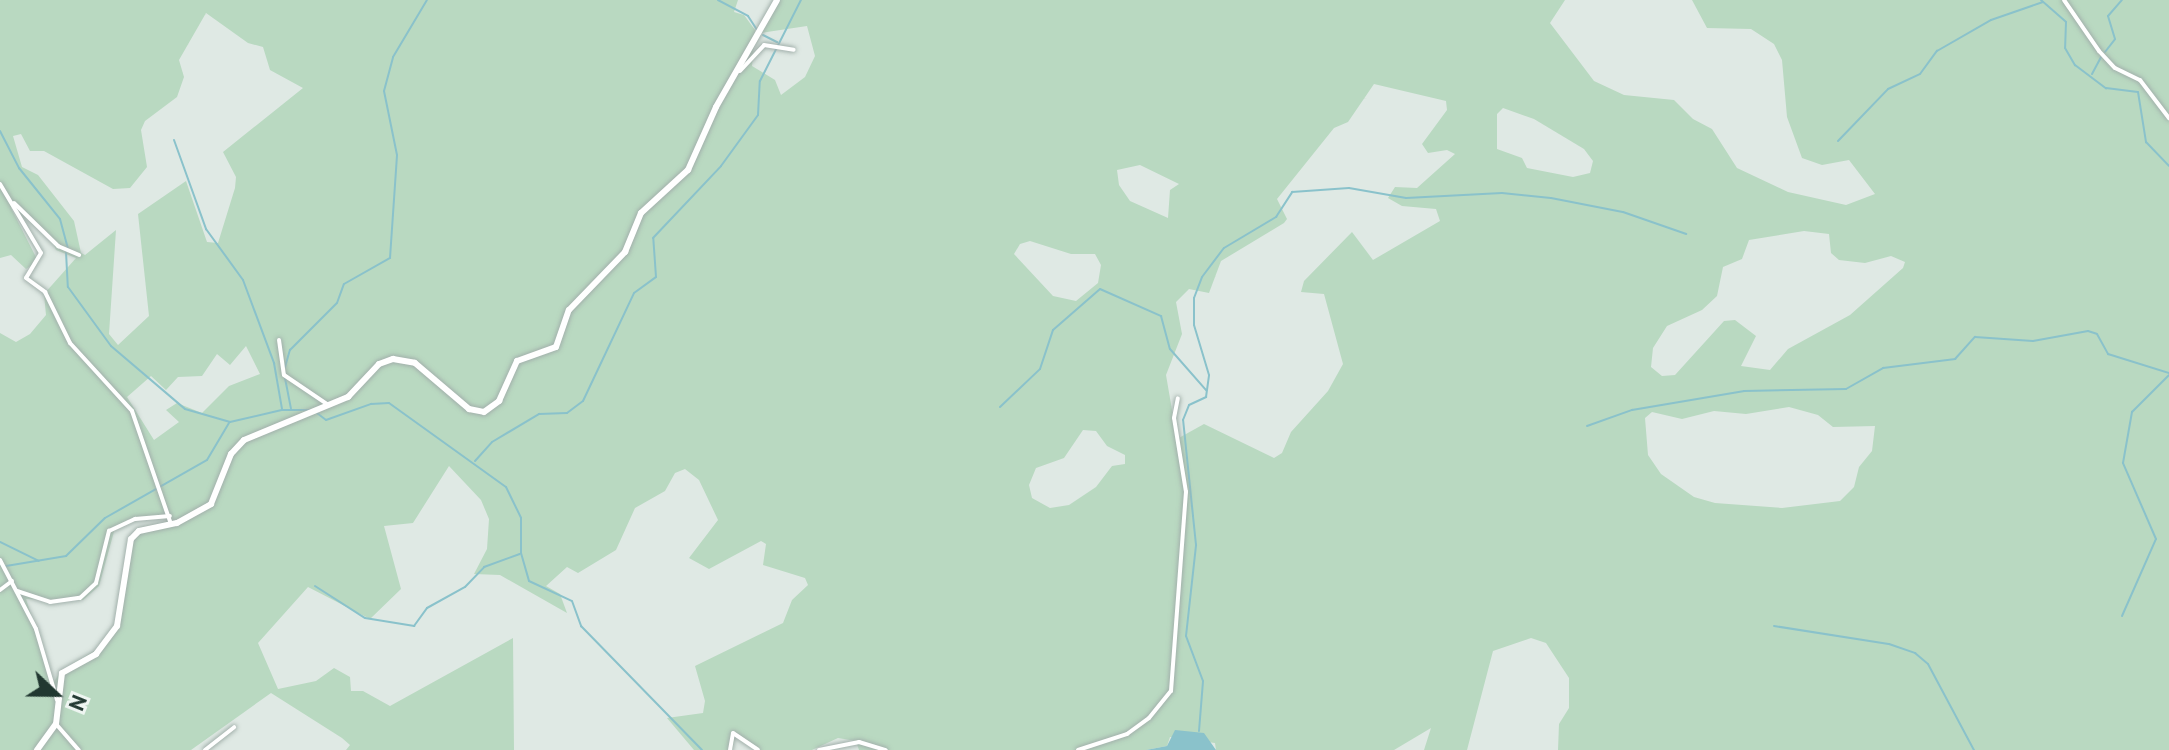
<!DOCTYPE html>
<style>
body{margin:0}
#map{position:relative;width:2169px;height:750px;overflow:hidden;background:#dfe9e4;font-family:"PT Sans",sans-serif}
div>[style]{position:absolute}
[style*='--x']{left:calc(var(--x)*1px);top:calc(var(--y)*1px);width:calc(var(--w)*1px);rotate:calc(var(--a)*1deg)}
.green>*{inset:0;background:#b9d9c1}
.water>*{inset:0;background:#8ac2cb}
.stream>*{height:2px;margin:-1px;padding:0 1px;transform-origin:1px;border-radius:1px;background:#8ac2cb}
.roads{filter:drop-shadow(0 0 2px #a2b0ab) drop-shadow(0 0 2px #a2b0ab)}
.street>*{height:4px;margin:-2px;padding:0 2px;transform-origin:2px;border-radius:2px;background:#fff}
.secondary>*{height:6px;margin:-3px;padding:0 3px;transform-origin:3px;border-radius:3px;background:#fff}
span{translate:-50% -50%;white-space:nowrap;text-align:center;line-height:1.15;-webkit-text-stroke:6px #eff6f2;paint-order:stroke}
.north{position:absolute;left:16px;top:654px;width:80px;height:80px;-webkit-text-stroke:6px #eff6f2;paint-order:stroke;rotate:112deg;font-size:22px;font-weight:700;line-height:32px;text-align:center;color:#213831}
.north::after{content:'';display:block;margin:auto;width:28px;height:36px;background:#213831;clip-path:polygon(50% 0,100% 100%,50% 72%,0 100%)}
</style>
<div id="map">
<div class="green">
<div style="clip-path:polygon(evenodd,0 0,738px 0,734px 12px,744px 15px,755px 30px,752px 66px,775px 80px,781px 95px,805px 77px,815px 56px,807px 26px,760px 33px,776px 0,1565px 0,1550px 23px,1594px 81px,1624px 95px,1674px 100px,1693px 119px,1712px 129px,1737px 168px,1788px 192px,1846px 205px,1875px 194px,1849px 160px,1822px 165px,1802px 158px,1787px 117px,1782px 60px,1774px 44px,1751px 29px,1707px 28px,1692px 0,2169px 0,2169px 750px,1558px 750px,1559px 724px,1569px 708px,1569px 678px,1546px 643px,1531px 638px,1493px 651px,1467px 750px,1424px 750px,1431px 728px,1394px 750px,1216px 750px,1215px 743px,1170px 737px,1167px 746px,1146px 750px,859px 750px,856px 741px,838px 738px,812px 750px,756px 750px,735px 737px,732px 750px,694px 750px,667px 718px,703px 713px,705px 701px,695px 666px,783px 623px,792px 600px,808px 585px,805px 578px,763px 565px,766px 544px,761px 541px,709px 569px,689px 558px,718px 520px,699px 480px,685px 469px,675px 473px,665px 491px,635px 508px,616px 550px,578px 573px,567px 567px,546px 586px,560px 594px,567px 613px,500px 575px,474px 574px,487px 549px,489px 519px,481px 500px,449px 466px,413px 523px,384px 526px,401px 589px,370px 619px,308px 587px,258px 643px,278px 689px,316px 681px,334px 668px,350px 677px,351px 691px,363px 691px,390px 706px,513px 638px,514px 750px,346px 750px,350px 745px,342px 738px,271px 693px,191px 750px,0 750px,0 333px,16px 342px,30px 334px,46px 315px,44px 294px,76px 258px,56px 250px,51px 238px,15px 205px,11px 208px,38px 261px,26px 269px,11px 255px,0 258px,0 0,206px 13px,248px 43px,263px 47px,270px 70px,303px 88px,223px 152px,236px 177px,235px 188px,218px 243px,207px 242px,186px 181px,138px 214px,149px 316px,118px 345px,109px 334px,116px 230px,85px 255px,81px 253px,74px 221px,38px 175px,22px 167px,13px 136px,21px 134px,30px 151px,44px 151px,113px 189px,130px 188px,147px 167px,141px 130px,145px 121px,177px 97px,184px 77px,179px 60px,206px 13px,0 0,1374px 84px,1446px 101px,1447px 110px,1422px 144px,1428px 153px,1447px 150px,1455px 154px,1417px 188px,1395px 187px,1388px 198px,1402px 206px,1436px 209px,1440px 221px,1373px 260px,1352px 232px,1304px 281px,1301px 292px,1324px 294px,1343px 364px,1328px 391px,1291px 432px,1282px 453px,1274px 458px,1204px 424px,1177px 439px,1166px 375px,1182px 334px,1176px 302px,1189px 289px,1209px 293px,1221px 261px,1284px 223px,1287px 219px,1277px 199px,1334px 128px,1348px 122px,1374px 84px,0 0,1503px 108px,1534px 119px,1584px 149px,1593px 161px,1590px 173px,1573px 177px,1527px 168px,1522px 158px,1497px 149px,1497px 114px,1503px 108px,0 0,1140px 165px,1179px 184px,1170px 190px,1168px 218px,1130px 201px,1119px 185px,1117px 170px,1140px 165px,0 0,1804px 231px,1829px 234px,1831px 253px,1839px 260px,1865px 263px,1891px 256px,1905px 262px,1903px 268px,1850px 315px,1788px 349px,1770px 370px,1741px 366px,1756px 336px,1735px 320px,1724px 321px,1675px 375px,1662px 376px,1651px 367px,1653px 348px,1667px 326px,1702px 310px,1717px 296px,1723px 267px,1742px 259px,1749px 240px,1804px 231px,0 0,1030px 241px,1071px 254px,1095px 254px,1101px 265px,1098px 283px,1076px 301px,1053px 296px,1014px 254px,1020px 244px,1030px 241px,0 0,246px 346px,260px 374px,229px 386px,202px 413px,177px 403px,166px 410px,179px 422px,154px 440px,127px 397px,151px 376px,166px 390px,178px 377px,202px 376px,217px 354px,230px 365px,246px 346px,0 0,1789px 407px,1818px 415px,1833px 427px,1875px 426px,1872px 451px,1859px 467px,1854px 487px,1840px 501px,1782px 508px,1715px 503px,1694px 497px,1661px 474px,1648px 455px,1645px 418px,1652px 412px,1682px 419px,1714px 411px,1746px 414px,1789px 407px,0 0,1083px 430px,1096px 431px,1107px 446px,1125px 455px,1125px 464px,1112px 466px,1096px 487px,1069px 505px,1050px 508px,1032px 498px,1029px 485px,1036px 468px,1064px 458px,1083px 430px,0 0,166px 517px,166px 522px,137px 528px,128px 540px,121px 609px,107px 643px,61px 671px,53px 683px,26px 599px,83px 600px,99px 586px,115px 528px,129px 521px,166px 517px)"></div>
</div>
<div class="water">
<div style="clip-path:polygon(1175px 730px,1204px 733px,1216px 750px,1146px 750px,1167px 746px)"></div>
</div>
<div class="stream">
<div style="--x:718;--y:0;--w:34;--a:28"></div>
<div style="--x:748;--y:16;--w:17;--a:57"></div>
<div style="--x:2041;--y:0;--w:33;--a:41"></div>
<div style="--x:2066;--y:22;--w:26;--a:92"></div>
<div style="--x:2065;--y:48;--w:20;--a:60"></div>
<div style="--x:2075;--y:65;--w:39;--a:37"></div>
<div style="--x:2106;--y:88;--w:32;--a:7"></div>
<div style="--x:2138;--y:92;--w:51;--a:80.9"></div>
<div style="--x:2146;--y:142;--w:33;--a:46"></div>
<div style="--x:763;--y:35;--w:16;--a:27"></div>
<div style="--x:2105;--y:52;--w:16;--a:-52"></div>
<div style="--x:2115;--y:39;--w:24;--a:-107"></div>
<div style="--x:2108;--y:16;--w:21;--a:-49"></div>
<div style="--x:2092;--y:74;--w:19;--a:-62"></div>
<div style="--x:0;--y:131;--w:42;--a:62.8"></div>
<div style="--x:19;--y:168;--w:65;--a:51.2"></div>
<div style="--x:60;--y:219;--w:30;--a:75"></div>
<div style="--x:174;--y:140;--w:95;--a:70.2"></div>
<div style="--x:206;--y:229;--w:63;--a:54"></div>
<div style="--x:243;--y:280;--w:89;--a:69.5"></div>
<div style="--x:274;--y:363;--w:47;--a:80.1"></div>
<div style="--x:1838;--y:141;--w:72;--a:-46.1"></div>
<div style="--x:1888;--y:89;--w:35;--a:-25"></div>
<div style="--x:1920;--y:74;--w:29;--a:-54"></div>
<div style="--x:1937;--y:51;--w:62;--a:-29.9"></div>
<div style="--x:1991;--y:20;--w:55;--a:-19.1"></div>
<div style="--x:66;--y:252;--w:35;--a:87"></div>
<div style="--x:68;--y:287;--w:73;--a:53.9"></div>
<div style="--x:111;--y:346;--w:97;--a:40.4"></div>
<div style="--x:185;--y:409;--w:47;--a:16.1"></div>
<div style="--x:230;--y:422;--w:53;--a:-13"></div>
<div style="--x:282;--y:410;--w:29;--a:0"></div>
<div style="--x:285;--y:367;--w:18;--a:-74"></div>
<div style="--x:290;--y:350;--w:66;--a:-45"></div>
<div style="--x:337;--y:303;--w:20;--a:-70"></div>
<div style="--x:344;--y:284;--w:53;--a:-29.5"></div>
<div style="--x:390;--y:258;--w:103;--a:-86.1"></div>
<div style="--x:397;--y:155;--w:65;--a:-101.5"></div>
<div style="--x:384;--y:91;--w:35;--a:-75"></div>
<div style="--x:393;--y:57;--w:66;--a:-59.2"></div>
<div style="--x:285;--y:378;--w:31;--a:79"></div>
<div style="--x:1000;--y:407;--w:55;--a:-43.5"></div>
<div style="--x:1040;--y:369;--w:41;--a:-71.6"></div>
<div style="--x:1053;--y:330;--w:62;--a:-41.1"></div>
<div style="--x:1100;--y:289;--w:67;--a:23.9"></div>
<div style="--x:1161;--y:316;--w:34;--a:75"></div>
<div style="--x:1170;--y:349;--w:55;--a:48.7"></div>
<div style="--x:317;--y:413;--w:11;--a:38"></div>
<div style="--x:326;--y:420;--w:48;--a:-19.6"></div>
<div style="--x:371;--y:404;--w:18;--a:-3"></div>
<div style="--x:389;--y:403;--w:144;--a:35.7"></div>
<div style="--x:506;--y:487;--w:34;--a:64"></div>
<div style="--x:521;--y:518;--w:35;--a:90"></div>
<div style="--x:521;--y:553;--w:29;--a:74"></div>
<div style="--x:529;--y:581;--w:47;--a:24.9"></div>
<div style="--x:572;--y:601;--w:27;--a:70"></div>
<div style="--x:581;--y:626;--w:173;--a:45.7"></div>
<div style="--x:1587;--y:426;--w:48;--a:-19.6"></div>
<div style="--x:1632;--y:410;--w:114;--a:-9.6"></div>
<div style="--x:1744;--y:391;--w:102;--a:-1.1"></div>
<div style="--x:1846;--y:389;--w:43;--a:-29.6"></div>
<div style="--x:1883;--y:368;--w:73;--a:-7.1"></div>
<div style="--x:1955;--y:359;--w:30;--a:-48"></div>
<div style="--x:1975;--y:337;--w:58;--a:3.9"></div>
<div style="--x:2033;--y:341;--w:56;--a:-10.3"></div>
<div style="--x:2088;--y:331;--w:9;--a:18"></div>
<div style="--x:2097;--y:334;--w:23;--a:61"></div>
<div style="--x:2108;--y:354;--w:64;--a:17.3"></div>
<div style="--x:475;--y:461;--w:25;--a:-48"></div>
<div style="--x:492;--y:442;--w:55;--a:-30.8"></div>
<div style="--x:539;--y:414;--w:28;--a:-2"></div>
<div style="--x:567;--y:413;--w:20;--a:-37"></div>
<div style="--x:583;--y:401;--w:119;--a:-64.7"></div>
<div style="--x:634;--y:293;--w:27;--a:-36"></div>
<div style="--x:656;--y:277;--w:39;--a:-94"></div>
<div style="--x:653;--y:238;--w:99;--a:-46.6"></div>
<div style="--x:721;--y:166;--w:63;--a:-54"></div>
<div style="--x:758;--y:115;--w:34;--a:-87"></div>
<div style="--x:760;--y:81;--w:91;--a:-63.2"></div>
<div style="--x:0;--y:542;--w:43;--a:26"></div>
<div style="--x:6;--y:566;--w:61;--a:-9.5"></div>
<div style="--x:66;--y:556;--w:54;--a:-44.3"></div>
<div style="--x:105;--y:518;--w:117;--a:-29.6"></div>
<div style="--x:207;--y:460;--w:43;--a:-59.3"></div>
<div style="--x:315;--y:586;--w:59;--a:32.6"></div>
<div style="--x:365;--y:618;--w:50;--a:9.3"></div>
<div style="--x:414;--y:626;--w:22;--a:-54"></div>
<div style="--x:427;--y:608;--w:43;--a:-28.9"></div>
<div style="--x:465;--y:587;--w:28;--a:-46"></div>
<div style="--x:484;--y:567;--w:38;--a:-20"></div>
<div style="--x:2122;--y:616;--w:84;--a:-66.2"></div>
<div style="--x:2156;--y:539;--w:83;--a:-113.5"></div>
<div style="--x:2123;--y:463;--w:52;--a:-80"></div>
<div style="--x:2132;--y:412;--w:52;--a:-45"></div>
<div style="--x:1774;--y:626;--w:116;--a:8.9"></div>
<div style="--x:1889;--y:644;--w:28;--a:19"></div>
<div style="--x:1915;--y:653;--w:17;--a:40"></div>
<div style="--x:1928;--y:664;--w:98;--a:61.9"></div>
<div style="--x:1199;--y:731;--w:50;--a:-85.4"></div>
<div style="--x:1203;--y:681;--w:48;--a:-110.7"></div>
<div style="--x:1186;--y:636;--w:92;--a:-83.7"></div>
<div style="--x:1196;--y:545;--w:126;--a:-95.9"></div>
<div style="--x:1183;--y:420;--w:16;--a:-68"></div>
<div style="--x:1189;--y:405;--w:19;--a:-25"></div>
<div style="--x:1206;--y:397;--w:22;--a:-82"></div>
<div style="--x:1209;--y:375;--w:52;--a:-106.7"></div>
<div style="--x:1194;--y:325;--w:27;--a:-90"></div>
<div style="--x:1194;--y:298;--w:22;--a:-69"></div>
<div style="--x:1202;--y:277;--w:36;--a:-53"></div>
<div style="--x:1224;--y:248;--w:61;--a:-30.8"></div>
<div style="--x:1276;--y:217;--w:30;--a:-57"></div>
<div style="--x:1292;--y:192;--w:57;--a:-4"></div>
<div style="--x:1349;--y:188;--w:58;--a:10"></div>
<div style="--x:1406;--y:198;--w:96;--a:-3"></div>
<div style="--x:1502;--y:193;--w:49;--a:5.8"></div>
<div style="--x:1551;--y:198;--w:73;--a:11"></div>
<div style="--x:1623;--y:212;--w:67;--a:19.2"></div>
</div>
<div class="roads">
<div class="street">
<div style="--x:2064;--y:0;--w:62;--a:55.5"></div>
<div style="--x:2099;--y:51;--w:23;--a:47"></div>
<div style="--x:2115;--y:68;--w:28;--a:26"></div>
<div style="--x:2140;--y:80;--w:48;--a:52.7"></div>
<div style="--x:740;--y:71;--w:35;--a:-47"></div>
<div style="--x:764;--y:45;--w:30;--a:9"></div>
<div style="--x:0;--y:184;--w:80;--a:59.3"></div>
<div style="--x:41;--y:253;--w:29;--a:121"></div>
<div style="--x:26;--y:278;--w:24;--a:36"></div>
<div style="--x:45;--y:292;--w:57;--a:63.9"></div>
<div style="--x:70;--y:343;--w:92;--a:47.6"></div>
<div style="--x:132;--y:411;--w:120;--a:71"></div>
<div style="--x:14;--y:203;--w:62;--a:44.3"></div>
<div style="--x:58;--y:246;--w:23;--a:23"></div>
<div style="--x:279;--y:340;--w:35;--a:82"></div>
<div style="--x:284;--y:375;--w:52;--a:34"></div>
<div style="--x:0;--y:560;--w:78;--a:62.4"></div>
<div style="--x:36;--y:629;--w:74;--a:73.5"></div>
<div style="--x:0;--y:590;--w:15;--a:-37"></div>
<div style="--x:17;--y:591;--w:35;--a:18"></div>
<div style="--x:50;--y:602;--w:30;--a:-8"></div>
<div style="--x:80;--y:598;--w:22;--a:-43"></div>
<div style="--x:96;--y:583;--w:54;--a:-76"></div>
<div style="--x:109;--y:531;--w:29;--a:-25"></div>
<div style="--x:135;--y:519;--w:35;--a:-5"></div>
<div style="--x:56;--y:724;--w:35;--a:49"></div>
<div style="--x:205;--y:750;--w:37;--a:-38"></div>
<div style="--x:730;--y:750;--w:17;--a:-80"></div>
<div style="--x:733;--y:733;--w:30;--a:34"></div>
<div style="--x:819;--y:750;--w:41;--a:-11.3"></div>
<div style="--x:859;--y:742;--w:28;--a:17"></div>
<div style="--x:1078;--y:750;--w:52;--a:-18.1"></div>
<div style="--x:1127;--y:734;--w:27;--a:-36"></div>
<div style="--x:1149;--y:718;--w:35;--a:-51"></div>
<div style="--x:1171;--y:691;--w:200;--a:-85.7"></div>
<div style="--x:1186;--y:492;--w:75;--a:-99.2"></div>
<div style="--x:1174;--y:418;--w:20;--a:-79"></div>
</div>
<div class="secondary">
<div style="--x:37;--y:750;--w:32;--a:-54"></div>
<div style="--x:56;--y:724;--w:51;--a:-83.3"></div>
<div style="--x:62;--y:673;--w:39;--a:-29"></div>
<div style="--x:96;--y:654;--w:35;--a:-53"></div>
<div style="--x:117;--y:626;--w:88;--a:-80.9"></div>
<div style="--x:131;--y:539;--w:11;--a:-45"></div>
<div style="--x:139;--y:531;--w:39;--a:-12"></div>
<div style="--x:177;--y:523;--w:39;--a:-29"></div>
<div style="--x:211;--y:504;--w:54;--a:-68.2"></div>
<div style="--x:231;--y:454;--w:19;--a:-47"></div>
<div style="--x:244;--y:440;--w:113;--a:-22.5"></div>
<div style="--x:348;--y:397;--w:45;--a:-46.8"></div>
<div style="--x:379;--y:364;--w:15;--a:-20"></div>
<div style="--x:393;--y:359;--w:22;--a:10"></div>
<div style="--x:415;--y:363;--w:71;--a:40.4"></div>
<div style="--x:469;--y:409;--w:15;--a:11"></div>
<div style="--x:484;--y:412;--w:19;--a:-36"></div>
<div style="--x:499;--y:401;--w:44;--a:-65.8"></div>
<div style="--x:517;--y:361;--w:41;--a:-19.7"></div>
<div style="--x:556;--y:347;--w:39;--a:-71"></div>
<div style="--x:569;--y:310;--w:81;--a:-46"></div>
<div style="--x:625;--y:252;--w:42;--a:-67.7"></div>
<div style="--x:641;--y:213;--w:64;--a:-42.5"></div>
<div style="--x:688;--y:170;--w:69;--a:-66"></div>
<div style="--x:716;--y:107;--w:123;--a:-60.3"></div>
</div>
</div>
<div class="north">N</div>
</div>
